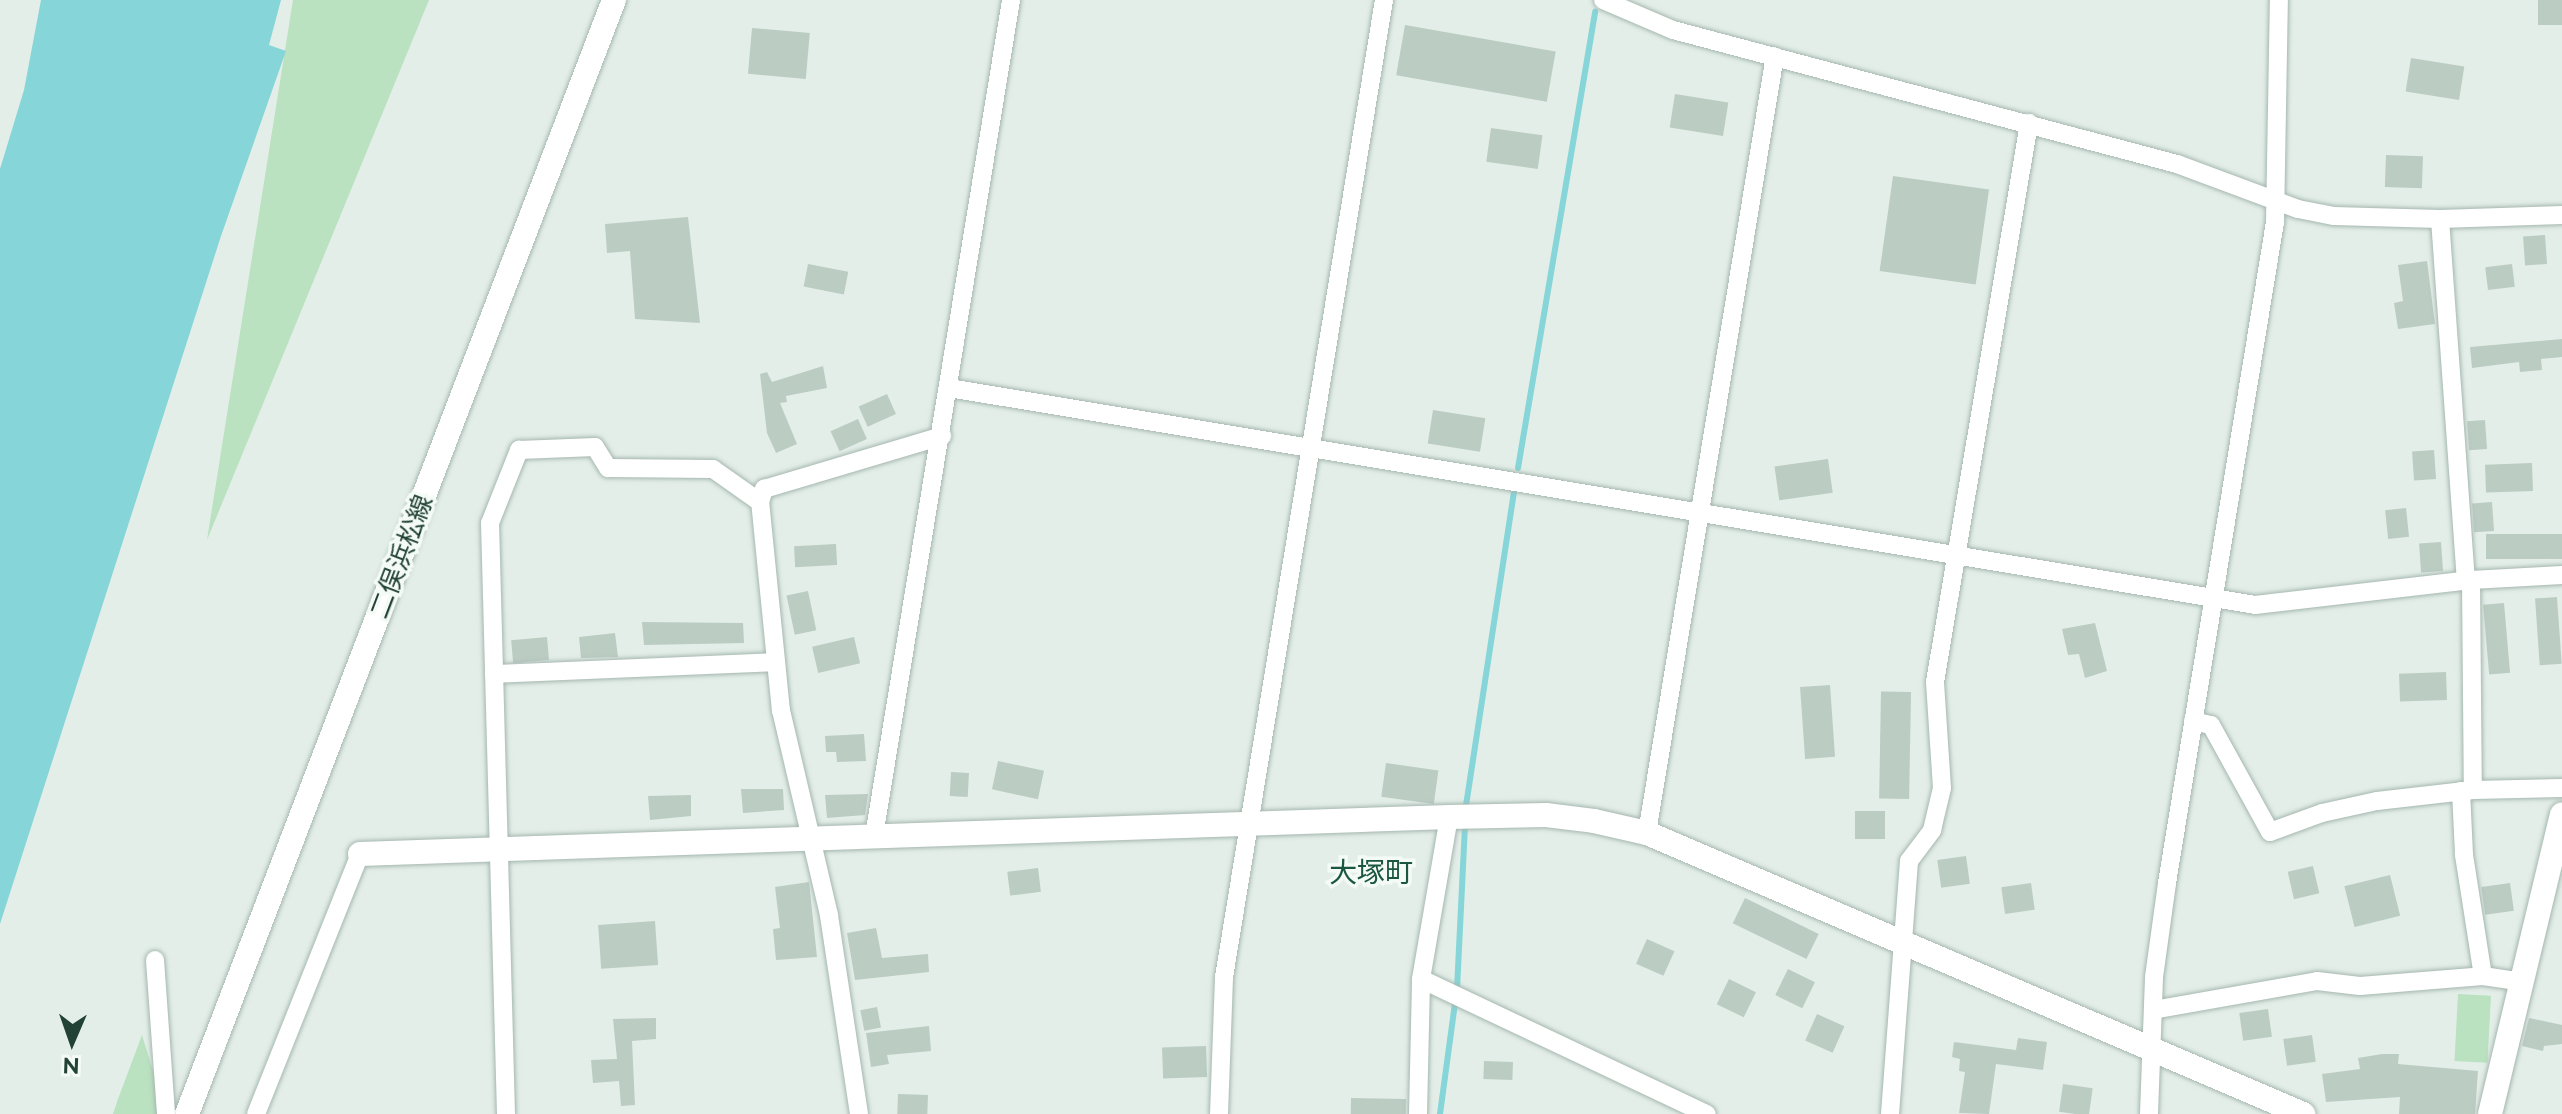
<!DOCTYPE html>
<meta charset="utf-8">
<style>
body{margin:0}
#map{position:relative;width:2562px;height:1114px;overflow:hidden;background:#e3eee8;font-family:Raleway,"Noto Sans JP",sans-serif}
div>[style]{position:absolute}
[style*='--x']{left:calc(var(--x)*1px);top:calc(var(--y)*1px);width:calc(var(--w)*1px);rotate:calc(var(--a)*1deg)}
.green>*{inset:0;background:#bae1c0;transform-origin:0 0}
.water>*{inset:0;background:#86d5d8}
.stream>*{height:6px;margin:-3px;padding:0 3px;transform-origin:3px;border-radius:3px;background:#86d5d8}
.building>*{inset:0;background:#bbccc3;transform-origin:0 0}
.roads{filter:drop-shadow(0 0 2px #a5b7af) drop-shadow(0 0 2px #a5b7af)}
.street>*{height:18px;margin:-9px;padding:0 9px;transform-origin:9px;border-radius:9px;background:#fff}
.secondary>*{height:24px;margin:-12px;padding:0 12px;transform-origin:12px;border-radius:12px;background:#fff}
span{translate:-50% -50%;white-space:nowrap;text-align:center;line-height:1.15;-webkit-text-stroke:7px #f4faf6;paint-order:stroke}
.street-label{font-size:26px;color:#214235}
.neighbourhood-label{font-size:28px;color:#1a5640}
.north{position:absolute;left:32px;top:1002px;width:80px;height:80px;-webkit-text-stroke:6px #f4faf6;paint-order:stroke;rotate:182deg;font-size:22px;font-weight:700;line-height:32px;text-align:center;color:#214235}
.north::after{content:'';display:block;margin:auto;width:28px;height:36px;background:#214235;clip-path:polygon(50% 0,100% 100%,50% 72%,0 100%)}
</style>
<div id="map">
<div class="green">
<div style="clip-path:polygon(293px 0,429px 0,207px 540px)"></div>
<div style="left:2458px;top:994px;width:33px;height:67px;rotate:3deg"></div>
<div style="clip-path:polygon(142px 1035px,166px 1114px,113px 1114px,118px 1099px)"></div>
</div>
<div class="water">
<div style="clip-path:polygon(41px 0,281px 0,269px 45px,286px 51px,221px 236px,0 924px,0 169px,24px 90px)"></div>
</div>
<div class="stream">
<div style="--x:1518;--y:468;--w:463;--a:-80.4"></div>
<div style="--x:1465;--y:812;--w:323;--a:-81.3"></div>
<div style="--x:1440;--y:1114;--w:126;--a:-82.3"></div>
<div style="--x:1457;--y:989;--w:166;--a:-87.2"></div>
</div>
<div class="building">
<div style="left:2538px;top:0;width:24px;height:25px"></div>
<div style="left:1405px;top:25px;width:153px;height:51px;rotate:10deg"></div>
<div style="left:752px;top:28px;width:58px;height:46px;rotate:5deg"></div>
<div style="left:2411px;top:58px;width:54px;height:34px;rotate:9deg"></div>
<div style="left:1675px;top:94px;width:54px;height:34px;rotate:9deg"></div>
<div style="left:1491px;top:128px;width:52px;height:34px;rotate:8deg"></div>
<div style="left:2386px;top:155px;width:37px;height:32px;rotate:2deg"></div>
<div style="left:1893px;top:176px;width:97px;height:96px;rotate:8deg"></div>
<div style="clip-path:polygon(688px 217px,700px 323px,635px 319px,630px 251px,607px 253px,605px 224px)"></div>
<div style="left:2545px;top:235px;width:29px;height:22px;rotate:86deg"></div>
<div style="clip-path:polygon(2427px 261px,2435px 324px,2398px 329px,2394px 303px,2403px 301px,2398px 265px)"></div>
<div style="left:808px;top:264px;width:41px;height:23px;rotate:11deg"></div>
<div style="left:2512px;top:264px;width:23px;height:27px;rotate:83deg"></div>
<div style="clip-path:polygon(2562px 339px,2562px 357px,2541px 359px,2542px 370px,2520px 372px,2519px 362px,2472px 368px,2470px 347px)"></div>
<div style="clip-path:polygon(823px 366px,827px 388px,786px 396px,787px 402px,780px 403px,797px 444px,776px 453px,767px 433px,760px 374px,767px 372px,772px 382px)"></div>
<div style="left:887px;top:394px;width:22px;height:31px;rotate:66deg"></div>
<div style="left:1433px;top:410px;width:53px;height:34px;rotate:9deg"></div>
<div style="left:858px;top:419px;width:22px;height:30px;rotate:66deg"></div>
<div style="left:2485px;top:420px;width:29px;height:18px;rotate:86deg"></div>
<div style="left:2434px;top:450px;width:29px;height:22px;rotate:86deg"></div>
<div style="left:1828px;top:459px;width:34px;height:54px;rotate:82deg"></div>
<div style="left:2532px;top:463px;width:28px;height:47px;rotate:88deg"></div>
<div style="left:2492px;top:502px;width:29px;height:20px;rotate:86deg"></div>
<div style="left:2406px;top:508px;width:29px;height:21px;rotate:84deg"></div>
<div style="left:2562px;top:534px;width:25px;height:76px;rotate:90deg"></div>
<div style="left:2441px;top:542px;width:29px;height:22px;rotate:86deg"></div>
<div style="left:836px;top:544px;width:21px;height:42px;rotate:87deg"></div>
<div style="left:808px;top:591px;width:40px;height:22px;rotate:78deg"></div>
<div style="left:2557px;top:597px;width:67px;height:22px;rotate:86deg"></div>
<div style="left:2504px;top:603px;width:70px;height:21px;rotate:85deg"></div>
<div style="clip-path:polygon(642px 622px,743px 623px,744px 643px,644px 645px)"></div>
<div style="clip-path:polygon(2095px 623px,2107px 671px,2085px 678px,2079px 654px,2068px 655px,2062px 629px)"></div>
<div style="clip-path:polygon(615px 633px,618px 657px,581px 658px,579px 637px)"></div>
<div style="left:547px;top:637px;width:23px;height:36px;rotate:85deg"></div>
<div style="left:854px;top:637px;width:27px;height:43px;rotate:77deg"></div>
<div style="left:2446px;top:672px;width:28px;height:47px;rotate:88deg"></div>
<div style="left:1830px;top:685px;width:72px;height:30px;rotate:86deg"></div>
<div style="left:1911px;top:692px;width:107px;height:30px;rotate:91deg"></div>
<div style="clip-path:polygon(864px 734px,866px 761px,837px 762px,836px 752px,826px 752px,825px 736px)"></div>
<div style="left:998px;top:761px;width:47px;height:29px;rotate:12deg"></div>
<div style="left:1386px;top:763px;width:53px;height:34px;rotate:8deg"></div>
<div style="left:951px;top:772px;width:18px;height:24px;rotate:3deg"></div>
<div style="clip-path:polygon(741px 789px,783px 789px,784px 810px,743px 813px)"></div>
<div style="clip-path:polygon(868px 794px,865px 815px,827px 818px,825px 795px)"></div>
<div style="clip-path:polygon(691px 795px,691px 816px,650px 820px,648px 796px)"></div>
<div style="left:1885px;top:811px;width:28px;height:30px;rotate:90deg"></div>
<div style="left:1966px;top:856px;width:28px;height:29px;rotate:82deg"></div>
<div style="left:2313px;top:866px;width:28px;height:26px;rotate:77deg"></div>
<div style="left:1038px;top:868px;width:24px;height:31px;rotate:83deg"></div>
<div style="left:2390px;top:875px;width:42px;height:47px;rotate:76deg"></div>
<div style="clip-path:polygon(809px 882px,817px 957px,776px 960px,773px 929px,780px 928px,775px 887px)"></div>
<div style="left:2031px;top:883px;width:27px;height:30px;rotate:82deg"></div>
<div style="left:2510px;top:883px;width:28px;height:29px;rotate:82deg"></div>
<div style="left:1745px;top:898px;width:82px;height:28px;rotate:26deg"></div>
<div style="left:655px;top:921px;width:44px;height:57px;rotate:86deg"></div>
<div style="clip-path:polygon(876px 928px,882px 958px,928px 954px,929px 972px,855px 980px,847px 933px)"></div>
<div style="left:1647px;top:939px;width:30px;height:27px;rotate:24deg"></div>
<div style="left:1788px;top:969px;width:30px;height:29px;rotate:26deg"></div>
<div style="left:1729px;top:979px;width:30px;height:28px;rotate:26deg"></div>
<div style="left:877px;top:1007px;width:21px;height:17px;rotate:79deg"></div>
<div style="left:2268px;top:1009px;width:28px;height:29px;rotate:82deg"></div>
<div style="left:1817px;top:1014px;width:30px;height:29px;rotate:24deg"></div>
<div style="clip-path:polygon(656px 1018px,656px 1039px,632px 1041px,635px 1105px,621px 1106px,619px 1081px,593px 1083px,591px 1060px,617px 1059px,613px 1019px)"></div>
<div style="clip-path:polygon(2529px 1018px,2562px 1025px,2562px 1044px,2544px 1046px,2543px 1051px,2522px 1046px)"></div>
<div style="clip-path:polygon(929px 1026px,931px 1051px,887px 1055px,889px 1064px,871px 1067px,866px 1033px)"></div>
<div style="left:2312px;top:1035px;width:27px;height:29px;rotate:82deg"></div>
<div style="clip-path:polygon(2018px 1038px,2047px 1042px,2043px 1070px,1996px 1064px,1989px 1114px,1959px 1113px,1965px 1072px,1959px 1071px,1960px 1059px,1952px 1057px,1954px 1042px,2016px 1050px)"></div>
<div style="left:1206px;top:1046px;width:31px;height:44px;rotate:88deg"></div>
<div style="clip-path:polygon(2382px 1054px,2399px 1054px,2398px 1064px,2478px 1071px,2475px 1114px,2399px 1114px,2400px 1097px,2326px 1102px,2322px 1074px,2360px 1069px,2358px 1058px)"></div>
<div style="left:1484px;top:1061px;width:29px;height:18px;rotate:2deg"></div>
<div style="left:2063px;top:1084px;width:30px;height:28px;rotate:8deg"></div>
<div style="left:898px;top:1094px;width:30px;height:20px;rotate:2deg"></div>
<div style="left:1351px;top:1098px;width:55px;height:16px;rotate:1deg"></div>
</div>
<div class="roads">
<div class="street">
<div style="--x:1603;--y:0;--w:76;--a:23.2"></div>
<div style="--x:1673;--y:30;--w:522;--a:14.89"></div>
<div style="--x:2177;--y:164;--w:129;--a:20.4"></div>
<div style="--x:2298;--y:209;--w:37;--a:11"></div>
<div style="--x:2334;--y:216;--w:106;--a:1.6"></div>
<div style="--x:2440;--y:219;--w:122;--a:-1.9"></div>
<div style="--x:2440;--y:219;--w:362;--a:85.9"></div>
<div style="--x:949;--y:388;--w:1324;--a:9.43"></div>
<div style="--x:2255;--y:605;--w:217;--a:-6.6"></div>
<div style="--x:2471;--y:580;--w:91;--a:-3.1"></div>
<div style="--x:2471;--y:580;--w:210;--a:89.5"></div>
<div style="--x:494;--y:674;--w:282;--a:-2.4"></div>
<div style="--x:2193;--y:721;--w:18;--a:13"></div>
<div style="--x:2211;--y:725;--w:122;--a:61.1"></div>
<div style="--x:2270;--y:832;--w:55;--a:-20.1"></div>
<div style="--x:2322;--y:813;--w:56;--a:-12.3"></div>
<div style="--x:2377;--y:801;--w:97;--a:-6.5"></div>
<div style="--x:2473;--y:790;--w:89;--a:-1.3"></div>
<div style="--x:2461;--y:791;--w:64;--a:87.3"></div>
<div style="--x:2464;--y:855;--w:122;--a:81.1"></div>
<div style="--x:1647;--y:833;--w:787;--a:-80.65"></div>
<div style="--x:874;--y:836;--w:847;--a:-80.69"></div>
<div style="--x:155;--y:960;--w:154;--a:85.9"></div>
<div style="--x:1421;--y:979;--w:316;--a:25.3"></div>
<div style="--x:2153;--y:1010;--w:167;--a:-10"></div>
<div style="--x:2317;--y:981;--w:43;--a:6.6"></div>
<div style="--x:2360;--y:986;--w:123;--a:-4.6"></div>
<div style="--x:2483;--y:976;--w:40;--a:8.5"></div>
<div style="--x:256;--y:1114;--w:280;--a:-68.2"></div>
<div style="--x:506;--y:1114;--w:591;--a:-91.55"></div>
<div style="--x:490;--y:523;--w:79;--a:-68.3"></div>
<div style="--x:519;--y:450;--w:76;--a:-2.3"></div>
<div style="--x:595;--y:447;--w:25;--a:58"></div>
<div style="--x:608;--y:468;--w:105;--a:0.5"></div>
<div style="--x:713;--y:469;--w:57;--a:35.1"></div>
<div style="--x:859;--y:1114;--w:201;--a:-98.6"></div>
<div style="--x:829;--y:915;--w:210;--a:-103.2"></div>
<div style="--x:781;--y:711;--w:210;--a:-95.7"></div>
<div style="--x:760;--y:502;--w:14;--a:-73"></div>
<div style="--x:764;--y:489;--w:186;--a:-16.6"></div>
<div style="--x:1219;--y:1114;--w:137;--a:-87.9"></div>
<div style="--x:1224;--y:977;--w:990;--a:-80.7"></div>
<div style="--x:1418;--y:1114;--w:135;--a:-88.7"></div>
<div style="--x:1421;--y:979;--w:164;--a:-80.2"></div>
<div style="--x:1890;--y:1114;--w:254;--a:-85.7"></div>
<div style="--x:1909;--y:861;--w:39;--a:-53"></div>
<div style="--x:1932;--y:830;--w:43;--a:-76.6"></div>
<div style="--x:1942;--y:788;--w:106;--a:-93.8"></div>
<div style="--x:1935;--y:682;--w:567;--a:-80.45"></div>
<div style="--x:2149;--y:1114;--w:137;--a:-87.9"></div>
<div style="--x:2154;--y:977;--w:95;--a:-82.1"></div>
<div style="--x:2167;--y:883;--w:670;--a:-80.72"></div>
<div style="--x:2275;--y:222;--w:222;--a:-89"></div>
</div>
<div class="secondary">
<div style="--x:360;--y:854;--w:1090;--a:-1.95"></div>
<div style="--x:1449;--y:817;--w:97;--a:-1.2"></div>
<div style="--x:1546;--y:815;--w:48;--a:7.1"></div>
<div style="--x:1594;--y:821;--w:54;--a:12.8"></div>
<div style="--x:1647;--y:833;--w:714;--a:23.19"></div>
<div style="--x:187;--y:1114;--w:1193;--a:-69.03"></div>
<div style="--x:2490;--y:1114;--w:308;--a:-76.5"></div>
</div>
</div>
<div class="street-label">
<span style="left:402px;top:557px;rotate:-69deg">二俣浜松線</span>
</div>
<div class="neighbourhood-label">
<span style="left:1371px;top:873px">大塚町</span>
</div>
<div class="north">N</div>
</div>
